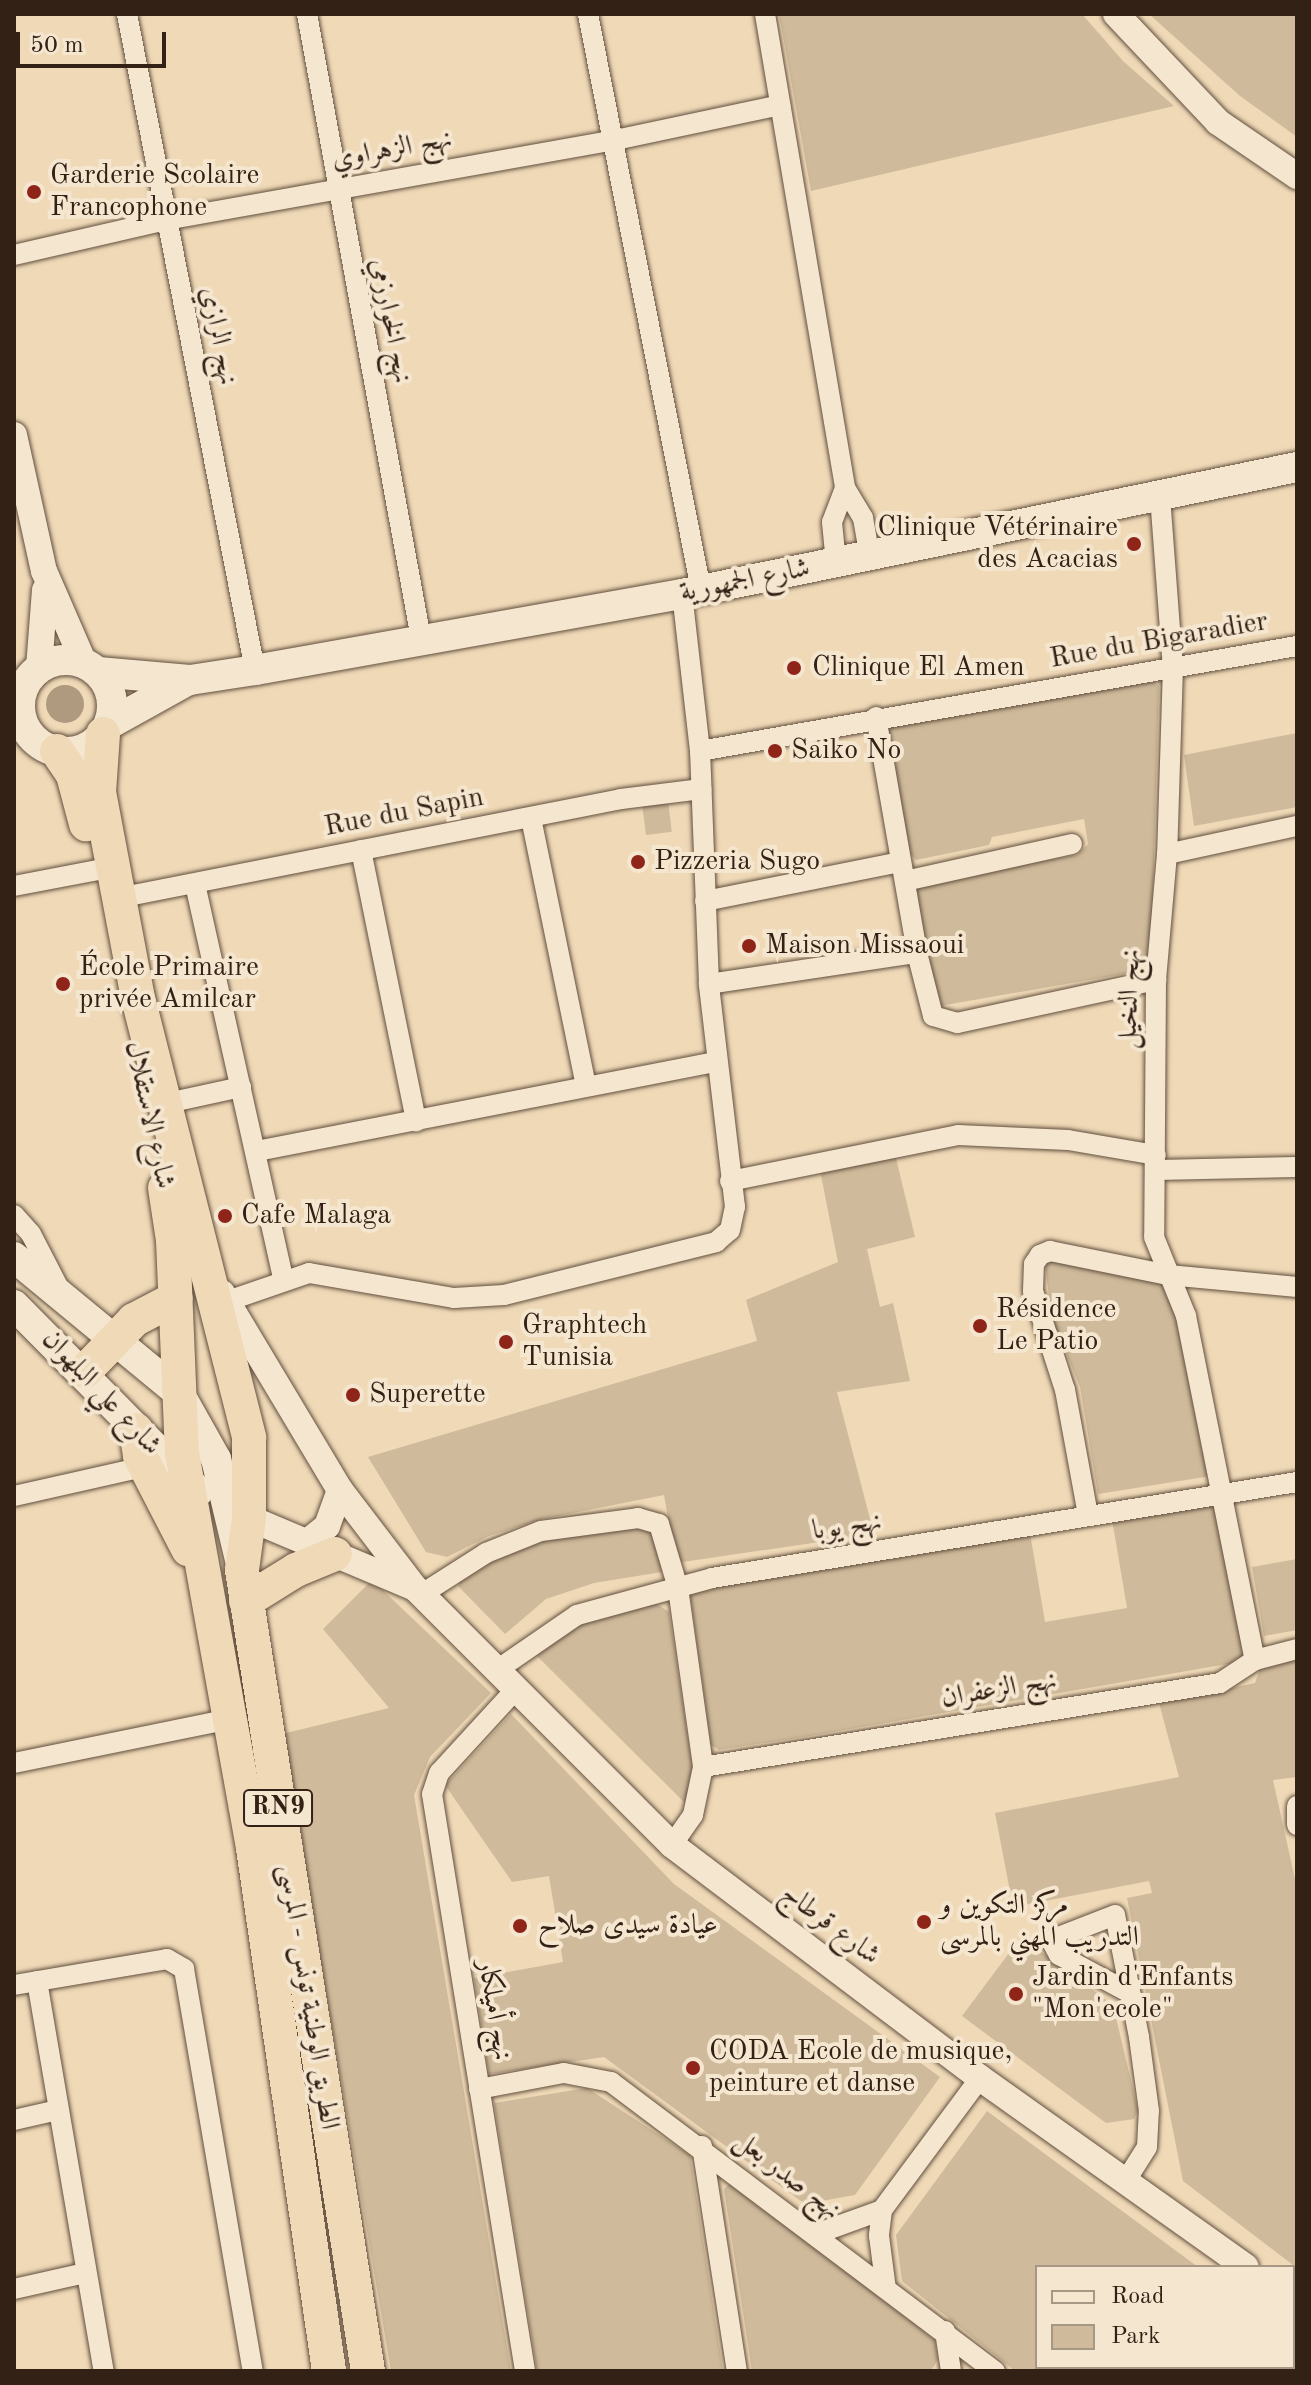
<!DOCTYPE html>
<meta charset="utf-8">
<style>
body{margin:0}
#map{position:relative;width:1311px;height:2385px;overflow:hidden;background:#efd9b7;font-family:"Old Standard TT",Amiri,serif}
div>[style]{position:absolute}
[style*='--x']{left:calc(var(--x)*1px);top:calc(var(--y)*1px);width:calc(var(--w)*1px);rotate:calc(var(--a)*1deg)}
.green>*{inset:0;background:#cfba9b;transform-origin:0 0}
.water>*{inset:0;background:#af9a80}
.round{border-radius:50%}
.roads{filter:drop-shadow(0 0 2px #624f3e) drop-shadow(0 0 2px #624f3e)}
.minor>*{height:20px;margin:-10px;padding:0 10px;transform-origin:10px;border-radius:10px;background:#f5e6d0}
.tertiary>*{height:26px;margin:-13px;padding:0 13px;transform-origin:13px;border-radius:13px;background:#f5e6d0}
.secondary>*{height:30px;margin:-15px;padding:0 15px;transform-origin:15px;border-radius:15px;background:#f5e6d0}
.secondary>.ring{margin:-15px;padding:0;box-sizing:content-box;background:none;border:30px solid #f5e6d0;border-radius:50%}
.trunk>*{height:34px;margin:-17px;padding:0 17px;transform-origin:17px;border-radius:17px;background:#efd9b7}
.dots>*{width:22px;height:22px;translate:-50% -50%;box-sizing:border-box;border:4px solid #f5e6d0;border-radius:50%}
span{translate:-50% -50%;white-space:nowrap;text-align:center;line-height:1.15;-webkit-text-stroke:8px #f5e6d0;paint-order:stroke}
.shield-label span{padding:2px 6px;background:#f5e6d0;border:2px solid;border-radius:6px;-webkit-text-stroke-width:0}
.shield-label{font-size:26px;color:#332115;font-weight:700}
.street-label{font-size:28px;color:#332115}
.poi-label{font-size:28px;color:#332115}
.left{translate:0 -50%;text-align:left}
.right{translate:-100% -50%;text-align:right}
.frame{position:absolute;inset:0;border:16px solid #332115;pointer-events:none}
.legend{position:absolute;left:1035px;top:2265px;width:260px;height:104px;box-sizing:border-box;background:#f5e6d0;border:2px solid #a79785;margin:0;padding:10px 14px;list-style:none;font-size:24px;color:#332115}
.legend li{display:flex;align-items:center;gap:16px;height:40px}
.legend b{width:40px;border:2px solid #a79785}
.scale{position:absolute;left:16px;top:32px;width:150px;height:36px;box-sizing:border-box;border:4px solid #332115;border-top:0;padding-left:10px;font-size:24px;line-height:28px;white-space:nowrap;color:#332115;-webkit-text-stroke:6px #f5e6d0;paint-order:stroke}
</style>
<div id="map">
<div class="green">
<div style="clip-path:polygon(779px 14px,1082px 14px,1123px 61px,1174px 106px,811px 191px)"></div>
<div style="clip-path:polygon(1149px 14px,1297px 14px,1297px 137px,1240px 96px)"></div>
<div style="clip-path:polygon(1145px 675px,1159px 686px,1151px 955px,1135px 972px,934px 1007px,913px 884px,1077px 855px,1088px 844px,1084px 819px,992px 837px,989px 845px,916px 860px,906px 850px,884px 737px,898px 718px)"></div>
<div style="clip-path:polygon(1297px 733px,1297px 807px,1194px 826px,1184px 755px)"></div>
<div style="left:668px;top:801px;width:31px;height:26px;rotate:83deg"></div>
<div style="clip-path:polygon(895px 1154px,915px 1237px,867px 1249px,880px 1307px,893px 1303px,910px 1381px,837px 1392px,874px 1534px,676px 1563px,664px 1495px,543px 1519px,489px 1536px,447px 1557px,426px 1552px,368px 1457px,757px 1341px,746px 1300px,838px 1262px,820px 1170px)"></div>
<div style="clip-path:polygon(1045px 1261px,1084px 1262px,1170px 1282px,1211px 1476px,1098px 1494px,1080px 1387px,1051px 1316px)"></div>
<div style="clip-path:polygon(1207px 1503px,1223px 1513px,1245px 1649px,1239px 1662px,804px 1737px,719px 1750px,711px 1745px,690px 1594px,697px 1586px,1030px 1533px,1045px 1622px,1127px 1608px,1112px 1519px)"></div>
<div style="clip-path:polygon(653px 1517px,662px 1572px,594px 1583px,546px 1599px,505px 1634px,458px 1586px,466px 1568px,520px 1543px)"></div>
<div style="clip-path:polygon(1297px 1559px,1297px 1630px,1264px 1636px,1252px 1567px)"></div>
<div style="clip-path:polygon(372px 1580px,491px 1693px,430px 1757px,414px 1795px,511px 2371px,391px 2371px,282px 1734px,389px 1708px,323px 1629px)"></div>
<div style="clip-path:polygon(657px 1604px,669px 1612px,694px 1778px,686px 1804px,537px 1656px,561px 1626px)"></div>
<div style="clip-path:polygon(1297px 1657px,1297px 1777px,1273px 1780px,1297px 1888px,1297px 2268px,1183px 2181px,1127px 1898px,1152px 1893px,1149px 1881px,1013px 1907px,995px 1813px,1179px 1777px,1159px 1703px,1255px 1683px,1261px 1666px)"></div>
<div style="clip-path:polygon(511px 1714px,674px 1884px,940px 2077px,855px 2195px,805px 2204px,604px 2057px,489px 2074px,474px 1978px,563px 1962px,549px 1876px,512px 1882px,445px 1785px)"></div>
<div style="clip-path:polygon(1021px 1937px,1113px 2005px,1138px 2110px,1134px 2119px,1106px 2123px,962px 2016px)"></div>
<div style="clip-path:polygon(587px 2088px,690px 2155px,723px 2371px,537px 2371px,494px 2103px)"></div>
<div style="clip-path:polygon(987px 2111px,1198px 2267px,1037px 2267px,1037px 2367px,1293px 2367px,1293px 2333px,1297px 2371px,1015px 2371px,902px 2281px,896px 2235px)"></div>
<div style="clip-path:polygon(731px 2182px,935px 2340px,938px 2359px,931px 2371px,752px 2371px,724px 2189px)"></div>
</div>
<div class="water">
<div class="round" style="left:46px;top:685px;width:38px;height:38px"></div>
</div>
<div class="roads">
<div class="minor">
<div style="--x:127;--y:14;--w:668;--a:78.96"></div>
<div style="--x:307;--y:14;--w:635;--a:79.66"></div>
<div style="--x:588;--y:14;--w:587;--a:78.9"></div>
<div style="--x:765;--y:14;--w:481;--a:80.4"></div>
<div style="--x:845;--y:488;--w:35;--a:59"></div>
<div style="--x:863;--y:518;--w:39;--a:80"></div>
<div style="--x:14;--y:255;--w:156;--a:-13"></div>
<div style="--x:166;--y:220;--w:452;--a:-10.1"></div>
<div style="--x:611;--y:141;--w:173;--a:-12"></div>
<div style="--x:1160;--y:496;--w:171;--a:85.7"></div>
<div style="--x:1173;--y:667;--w:187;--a:91.8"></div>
<div style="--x:1167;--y:854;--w:126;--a:95"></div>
<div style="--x:1156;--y:980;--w:257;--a:90.4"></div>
<div style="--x:1154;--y:1237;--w:85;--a:67.9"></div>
<div style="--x:1186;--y:1316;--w:351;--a:78.7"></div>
<div style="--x:836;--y:563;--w:41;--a:-95.6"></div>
<div style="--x:832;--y:522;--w:36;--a:-69"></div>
<div style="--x:876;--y:717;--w:240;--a:80.1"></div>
<div style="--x:917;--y:953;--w:65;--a:75.7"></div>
<div style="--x:933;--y:1016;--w:25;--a:16"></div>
<div style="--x:957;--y:1023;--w:204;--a:-12.2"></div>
<div style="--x:700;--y:751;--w:606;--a:-9.98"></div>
<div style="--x:531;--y:818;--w:273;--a:78.4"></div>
<div style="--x:361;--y:850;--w:277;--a:78.5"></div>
<div style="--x:1167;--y:854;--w:133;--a:-12.2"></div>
<div style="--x:905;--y:881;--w:171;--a:-12.5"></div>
<div style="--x:195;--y:884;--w:405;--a:77.4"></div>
<div style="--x:14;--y:886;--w:86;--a:-10.8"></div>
<div style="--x:118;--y:898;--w:513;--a:-11.13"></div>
<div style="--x:621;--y:799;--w:81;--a:-7.1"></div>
<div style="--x:705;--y:901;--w:199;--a:-11.3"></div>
<div style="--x:709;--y:984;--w:210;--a:-8.5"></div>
<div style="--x:163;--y:1104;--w:80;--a:-12.3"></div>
<div style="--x:257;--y:1151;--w:467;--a:-11"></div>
<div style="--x:1155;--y:1170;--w:142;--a:-1.2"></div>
<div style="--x:730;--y:1181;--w:233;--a:-11.4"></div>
<div style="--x:958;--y:1135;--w:110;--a:2.6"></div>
<div style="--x:1068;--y:1140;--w:89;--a:9.7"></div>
<div style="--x:14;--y:1215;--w:25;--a:48"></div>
<div style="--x:31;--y:1234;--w:65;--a:62.7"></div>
<div style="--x:216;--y:1305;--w:98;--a:-19"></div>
<div style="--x:309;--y:1273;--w:147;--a:9.8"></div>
<div style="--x:454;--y:1298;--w:50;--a:-3.4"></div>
<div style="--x:504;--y:1295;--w:219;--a:-14"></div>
<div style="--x:716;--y:1242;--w:18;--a:-41"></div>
<div style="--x:730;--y:1230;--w:24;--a:-78"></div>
<div style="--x:735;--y:1207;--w:225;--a:-96.7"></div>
<div style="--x:709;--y:984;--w:233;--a:-92.2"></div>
<div style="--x:700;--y:751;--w:158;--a:-96.5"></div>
<div style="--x:14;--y:1496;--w:136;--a:-12.7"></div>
<div style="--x:1088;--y:1515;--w:127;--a:-100.4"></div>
<div style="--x:1065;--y:1390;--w:104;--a:-107.9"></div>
<div style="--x:1033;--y:1291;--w:27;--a:-88"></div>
<div style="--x:1034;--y:1264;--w:11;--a:-56"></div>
<div style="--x:1040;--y:1255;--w:11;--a:-22"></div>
<div style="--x:1050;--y:1251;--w:120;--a:11.5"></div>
<div style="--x:1168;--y:1275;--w:130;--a:5.3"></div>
<div style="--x:422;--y:1594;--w:76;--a:-32.6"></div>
<div style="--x:486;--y:1553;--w:59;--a:-21.8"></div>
<div style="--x:541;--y:1531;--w:98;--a:-7.6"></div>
<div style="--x:638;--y:1518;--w:22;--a:16"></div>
<div style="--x:659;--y:1524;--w:67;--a:73.5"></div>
<div style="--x:678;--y:1588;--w:181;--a:82"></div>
<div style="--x:703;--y:1767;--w:49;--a:101.8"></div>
<div style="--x:693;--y:1815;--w:37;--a:125"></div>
<div style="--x:497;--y:1670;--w:97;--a:-34.5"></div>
<div style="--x:577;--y:1615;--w:140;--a:-15.3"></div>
<div style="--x:712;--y:1578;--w:593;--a:-9.32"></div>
<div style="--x:517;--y:1688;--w:115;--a:132.5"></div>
<div style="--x:439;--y:1773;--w:22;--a:108"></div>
<div style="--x:432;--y:1794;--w:584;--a:80.84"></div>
<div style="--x:14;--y:1763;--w:220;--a:-11.5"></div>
<div style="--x:703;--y:1767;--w:524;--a:-9.23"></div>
<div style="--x:1220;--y:1683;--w:42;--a:-33.3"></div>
<div style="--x:1255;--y:1660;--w:43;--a:-14.7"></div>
<div style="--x:1297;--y:1806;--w:19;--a:90"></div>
<div style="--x:37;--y:1981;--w:396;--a:80.3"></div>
<div style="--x:14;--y:1985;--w:155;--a:-9.6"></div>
<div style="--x:167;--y:1959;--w:20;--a:30"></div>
<div style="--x:184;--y:1969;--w:408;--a:80.3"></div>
<div style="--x:479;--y:2089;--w:86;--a:-10.7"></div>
<div style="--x:564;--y:2073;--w:48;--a:10.8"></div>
<div style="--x:611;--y:2082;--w:481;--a:37"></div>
<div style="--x:14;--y:2120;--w:45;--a:-12.8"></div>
<div style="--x:702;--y:2146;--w:228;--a:81.2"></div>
<div style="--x:1125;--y:2182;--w:41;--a:-57.8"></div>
<div style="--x:1147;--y:2147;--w:36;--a:-87"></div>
<div style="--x:1149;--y:2111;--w:75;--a:-97.7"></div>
<div style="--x:1139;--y:2037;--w:124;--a:-101.1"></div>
<div style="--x:1115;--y:1915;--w:69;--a:158.7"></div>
<div style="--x:1051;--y:1940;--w:17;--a:62"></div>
<div style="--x:1059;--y:1955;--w:81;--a:28.2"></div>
<div style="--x:882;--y:2210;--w:26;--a:97"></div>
<div style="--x:879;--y:2236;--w:53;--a:82.5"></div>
<div style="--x:816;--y:2234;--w:70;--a:-20"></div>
<div style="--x:882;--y:2210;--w:164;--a:-53.4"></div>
<div style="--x:14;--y:2289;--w:73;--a:-12.7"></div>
<div style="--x:945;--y:2331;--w:40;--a:81.5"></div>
</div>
<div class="tertiary">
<div style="--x:1116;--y:14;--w:149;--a:46.6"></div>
<div style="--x:1218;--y:122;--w:96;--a:34.4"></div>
<div style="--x:14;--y:435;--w:139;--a:77.6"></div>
<div style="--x:44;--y:571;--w:100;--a:66.5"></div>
<div style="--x:39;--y:668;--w:78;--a:-85.6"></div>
<div style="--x:222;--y:1293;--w:230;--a:59.1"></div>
<div style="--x:340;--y:1490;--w:123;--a:52.6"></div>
<div style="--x:415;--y:1588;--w:363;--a:45"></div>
<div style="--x:672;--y:1845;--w:386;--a:37.1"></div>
<div style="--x:980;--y:2078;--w:326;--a:35.4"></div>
<div style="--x:249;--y:1518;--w:177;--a:22.9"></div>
<div style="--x:306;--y:1543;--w:27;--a:-39"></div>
<div style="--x:327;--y:1526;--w:38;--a:-70"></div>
<div style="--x:1293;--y:2298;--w:4;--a:27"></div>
</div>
<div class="secondary">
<div class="ring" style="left:20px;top:660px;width:62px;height:62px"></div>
<div style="--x:98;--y:672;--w:92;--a:5"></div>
<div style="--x:190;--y:680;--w:66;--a:-8.7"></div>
<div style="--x:255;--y:670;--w:434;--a:-10.1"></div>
<div style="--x:682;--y:594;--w:628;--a:-11.67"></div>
<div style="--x:109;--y:724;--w:89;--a:-28.9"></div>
<div style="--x:14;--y:1257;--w:214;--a:39.5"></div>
<div style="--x:179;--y:1393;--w:76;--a:60.7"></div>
<div style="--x:216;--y:1459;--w:104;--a:76.6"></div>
<div style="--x:14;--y:1305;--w:262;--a:45.3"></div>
</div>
<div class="trunk">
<div style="--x:103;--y:734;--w:58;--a:93.9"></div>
<div style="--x:99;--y:792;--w:206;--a:79.3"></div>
<div style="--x:137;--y:994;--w:458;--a:75.8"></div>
<div style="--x:249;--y:1438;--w:80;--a:90"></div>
<div style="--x:249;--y:1518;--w:52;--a:97.7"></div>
<div style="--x:242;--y:1570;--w:811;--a:81.06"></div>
<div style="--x:57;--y:751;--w:29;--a:56"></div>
<div style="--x:73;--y:775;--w:51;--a:75.1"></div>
<div style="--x:165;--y:1188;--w:53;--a:81.3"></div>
<div style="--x:173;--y:1240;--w:213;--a:87.6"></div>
<div style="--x:182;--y:1453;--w:401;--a:79.8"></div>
<div style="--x:253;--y:1848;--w:528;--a:81.73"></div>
<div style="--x:85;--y:1371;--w:71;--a:-46.1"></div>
<div style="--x:134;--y:1320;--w:47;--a:-27.6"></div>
<div style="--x:136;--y:1430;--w:26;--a:81"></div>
<div style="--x:140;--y:1456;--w:105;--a:62.7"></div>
<div style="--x:246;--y:1601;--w:59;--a:-31.8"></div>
<div style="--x:296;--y:1570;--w:42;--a:-22.3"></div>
</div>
</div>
<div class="dots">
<div style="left:34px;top:192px;background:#8f2418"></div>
<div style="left:1134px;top:544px;background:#8f2418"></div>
<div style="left:794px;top:668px;background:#8f2418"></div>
<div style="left:775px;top:751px;background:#8f2418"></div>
<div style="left:638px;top:862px;background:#8f2418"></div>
<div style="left:749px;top:946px;background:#8f2418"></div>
<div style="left:63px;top:984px;background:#8f2418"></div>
<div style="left:225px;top:1216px;background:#8f2418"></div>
<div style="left:980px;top:1326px;background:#8f2418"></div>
<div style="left:506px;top:1342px;background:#8f2418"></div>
<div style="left:353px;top:1395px;background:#8f2418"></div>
<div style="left:924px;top:1922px;background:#8f2418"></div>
<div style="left:520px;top:1926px;background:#8f2418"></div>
<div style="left:1016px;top:1994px;background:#8f2418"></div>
<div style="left:693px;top:2068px;background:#8f2418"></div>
</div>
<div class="shield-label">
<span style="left:278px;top:1808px">RN9</span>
</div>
<div class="street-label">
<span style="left:392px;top:150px;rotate:-10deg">نهج الزهراوي</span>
<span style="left:390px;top:321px;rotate:79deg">نهج الخوارزمي</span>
<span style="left:218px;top:336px;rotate:79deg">نهج الرازي</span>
<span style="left:745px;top:581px;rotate:-11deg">شارع الجمهورية</span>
<span style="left:1159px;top:641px;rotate:-10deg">Rue du Bigaradier</span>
<span style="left:404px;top:813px;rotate:-11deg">Rue du Sapin</span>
<span style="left:1130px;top:999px;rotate:-88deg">نهج النخيل</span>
<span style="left:149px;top:1115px;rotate:78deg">شارع الاستقلال</span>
<span style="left:101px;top:1393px;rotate:47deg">شارع علي البلهوان</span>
<span style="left:847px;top:1527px;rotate:-8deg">نهج يوبا</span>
<span style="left:999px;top:1690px;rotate:-9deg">نهج الزعفران</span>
<span style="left:830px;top:1925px;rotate:37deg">شارع قرطاج</span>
<span style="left:308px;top:1997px;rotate:81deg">الطريق الوطنية تونس - المرسى</span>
<span style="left:494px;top:2010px;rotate:81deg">نهج أميلكار</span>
<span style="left:787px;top:2176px;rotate:38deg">نهج صدر بعل</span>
</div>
<div class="poi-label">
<span class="left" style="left:50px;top:192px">Garderie Scolaire<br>Francophone</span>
<span class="right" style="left:1118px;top:544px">Clinique Vétérinaire<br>des Acacias</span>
<span class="left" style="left:812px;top:668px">Clinique El Amen</span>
<span class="left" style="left:791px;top:751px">Saiko No</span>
<span class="left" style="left:654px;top:862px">Pizzeria Sugo</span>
<span class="left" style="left:765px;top:946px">Maison Missaoui</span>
<span class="left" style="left:79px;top:984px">École Primaire<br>privée Amilcar</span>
<span class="left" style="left:241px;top:1216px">Cafe Malaga</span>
<span class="left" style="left:996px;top:1326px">Résidence<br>Le Patio</span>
<span class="left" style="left:522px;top:1342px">Graphtech<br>Tunisia</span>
<span class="left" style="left:369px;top:1395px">Superette</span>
<span class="left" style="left:940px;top:1922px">مركز التكوين و<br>التدريب المهني بالمرسى</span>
<span class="left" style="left:538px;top:1926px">عيادة سيدى صلاح</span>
<span class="left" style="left:1032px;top:1994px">Jardin d'Enfants<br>"Mon'ecole"</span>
<span class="left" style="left:709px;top:2068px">CODA Ecole de musique,<br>peinture et danse</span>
</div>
<div class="frame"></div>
<ul class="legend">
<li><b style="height:10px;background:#f5e6d0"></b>Road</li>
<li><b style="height:22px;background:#cfba9b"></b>Park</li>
</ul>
<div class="scale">50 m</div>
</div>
